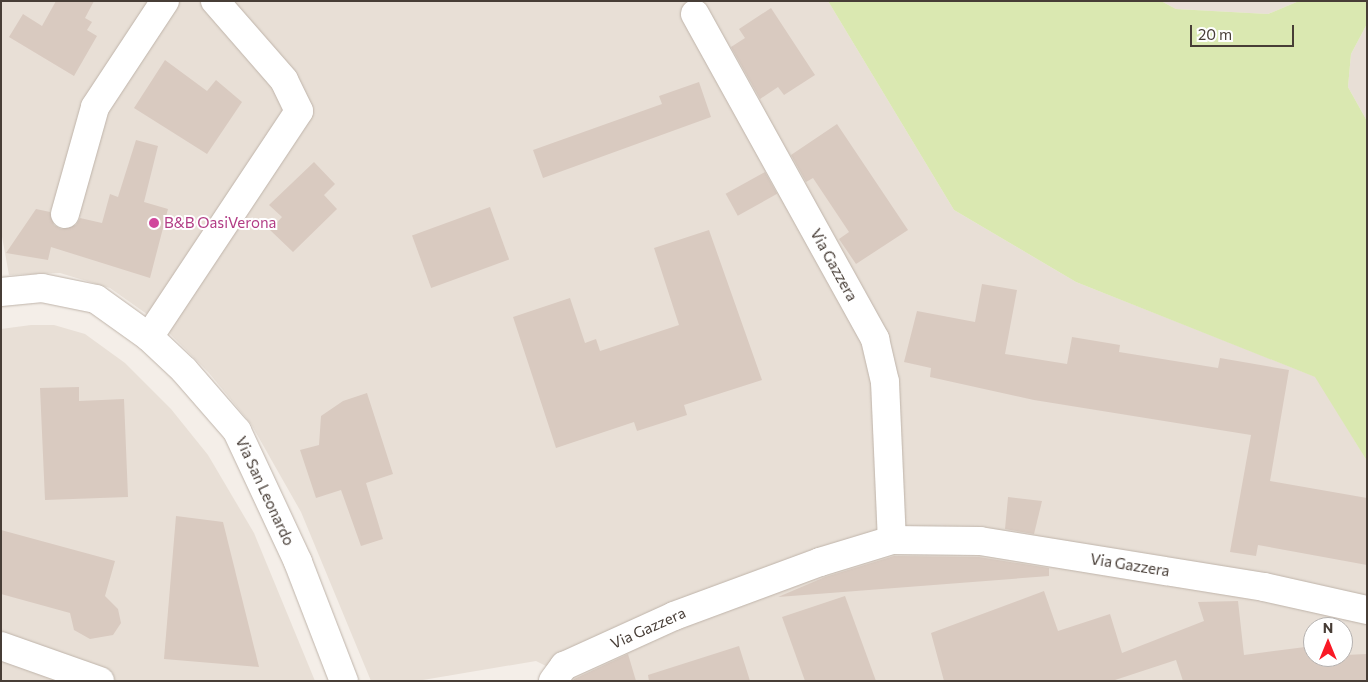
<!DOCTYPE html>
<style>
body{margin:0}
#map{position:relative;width:1368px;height:682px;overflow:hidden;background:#f4eee8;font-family:Commissioner,sans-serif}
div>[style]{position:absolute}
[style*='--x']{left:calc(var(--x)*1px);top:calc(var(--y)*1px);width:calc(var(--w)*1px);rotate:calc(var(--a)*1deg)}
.residential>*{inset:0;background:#e8dfd6}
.green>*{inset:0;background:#dae8b1}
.building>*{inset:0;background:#d9cac0;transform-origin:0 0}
.roads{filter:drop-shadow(0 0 1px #bfb4aa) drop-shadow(0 0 1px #bfb4aa)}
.street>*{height:28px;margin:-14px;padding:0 14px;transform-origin:14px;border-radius:14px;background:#fff}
.dots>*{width:14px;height:14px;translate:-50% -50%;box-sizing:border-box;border:2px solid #fff;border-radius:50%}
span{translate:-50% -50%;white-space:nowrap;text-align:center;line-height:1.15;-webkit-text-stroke:4px #fff;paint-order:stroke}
.hotel-label{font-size:15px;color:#b23c85}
.left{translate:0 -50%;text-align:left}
.street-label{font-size:15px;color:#473d36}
.frame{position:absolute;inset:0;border:2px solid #473d36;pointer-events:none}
.north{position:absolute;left:1303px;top:617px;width:50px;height:50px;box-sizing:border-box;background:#fff;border:1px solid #b5b1af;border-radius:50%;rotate:0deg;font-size:14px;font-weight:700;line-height:20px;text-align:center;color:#473d36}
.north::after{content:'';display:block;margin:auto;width:18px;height:22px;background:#f91925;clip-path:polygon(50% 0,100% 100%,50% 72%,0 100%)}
.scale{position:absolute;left:1190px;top:25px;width:104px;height:22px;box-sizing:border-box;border:2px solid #473d36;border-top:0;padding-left:6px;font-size:15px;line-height:18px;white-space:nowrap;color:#473d36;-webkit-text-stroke:4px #fff;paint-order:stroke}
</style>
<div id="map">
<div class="residential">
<div style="clip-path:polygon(evenodd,1px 1px,828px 1px,954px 210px,1076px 282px,1316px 377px,1367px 461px,1367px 681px,558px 681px,552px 669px,536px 661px,417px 681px,371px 681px,301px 512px,251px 424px,209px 373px,158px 322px,110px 288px,60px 273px,9px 275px,1px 231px,1px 1px,1313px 627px,1343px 627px,1343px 657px,1313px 657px,1313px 627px)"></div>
<div style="clip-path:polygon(1161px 1px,1299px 1px,1268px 14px,1176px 9px)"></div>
<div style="clip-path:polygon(1367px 24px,1367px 121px,1348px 87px,1351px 54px)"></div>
<div style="clip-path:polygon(31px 325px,54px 325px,85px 334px,125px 363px,171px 409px,208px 455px,254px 533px,315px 681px,1px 681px,1px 329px)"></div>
</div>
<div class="green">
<div style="clip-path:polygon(828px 1px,1161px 1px,1176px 9px,1268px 14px,1299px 1px,1367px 1px,1367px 24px,1351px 54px,1348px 87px,1367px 121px,1367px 461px,1315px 377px,1076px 282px,954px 210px)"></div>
</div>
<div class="building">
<div style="clip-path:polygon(56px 1px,94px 1px,85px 18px,92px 22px,87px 30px,97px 36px,74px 76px,9px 37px,23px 14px,42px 26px)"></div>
<div style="clip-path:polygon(771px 8px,815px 75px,784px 95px,778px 87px,760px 99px,731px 47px,745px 38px,739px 29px)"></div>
<div style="clip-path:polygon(165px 60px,207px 91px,216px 80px,242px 102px,207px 154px,134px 108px)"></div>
<div style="clip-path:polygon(699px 82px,711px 117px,543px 178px,533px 150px,662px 104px,659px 96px)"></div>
<div style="clip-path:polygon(837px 124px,908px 230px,856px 264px,839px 239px,849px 232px,813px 178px,806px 182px,791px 155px)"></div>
<div style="clip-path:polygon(136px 140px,158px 146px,144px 202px,168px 209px,150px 278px,51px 247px,48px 260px,6px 253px,36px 209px,50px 212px,54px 225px,61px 229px,76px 225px,80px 218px,102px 223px,110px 194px,118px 197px)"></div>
<div style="clip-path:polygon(314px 162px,335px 184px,324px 195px,337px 209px,293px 252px,270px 230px,282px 217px,269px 205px)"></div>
<div style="left:765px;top:172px;width:25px;height:45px;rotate:61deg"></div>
<div style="left:490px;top:207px;width:56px;height:83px;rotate:70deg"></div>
<div style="clip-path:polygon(709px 230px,762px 380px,684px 405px,687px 415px,637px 431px,634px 422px,556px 448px,513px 317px,570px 298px,585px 343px,596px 339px,600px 351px,679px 325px,654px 248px)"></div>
<div style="clip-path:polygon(982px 284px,1017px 290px,1005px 354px,1067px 364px,1072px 337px,1120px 345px,1119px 352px,1218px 368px,1220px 358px,1289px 370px,1270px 481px,1367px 498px,1367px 565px,1258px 545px,1256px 556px,1230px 552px,1251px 435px,1034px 400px,930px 377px,931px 368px,904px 362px,917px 311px,975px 322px)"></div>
<div style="clip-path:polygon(79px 387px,79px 401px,124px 399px,128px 497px,45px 500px,40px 388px)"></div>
<div style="clip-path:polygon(367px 393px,393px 474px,366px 483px,383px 539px,361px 546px,341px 490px,316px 498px,300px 450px,319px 445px,321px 416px,343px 401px)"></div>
<div style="clip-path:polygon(1008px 497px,1042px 501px,1034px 534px,1005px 529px)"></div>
<div style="clip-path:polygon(176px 516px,223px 522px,259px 667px,164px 659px)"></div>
<div style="clip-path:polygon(1px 530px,115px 561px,105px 596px,118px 609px,121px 623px,113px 635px,90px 639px,74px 630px,70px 613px,1px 594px)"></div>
<div style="clip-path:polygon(894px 556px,979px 557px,1049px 568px,1049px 576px,778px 597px,825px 577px)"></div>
<div style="clip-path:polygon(1044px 591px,1058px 631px,1110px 614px,1122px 653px,1204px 621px,1198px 602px,1238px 601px,1244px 655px,1313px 646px,1313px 657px,1343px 657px,1344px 643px,1345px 655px,1367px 654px,1367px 681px,1183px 681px,1176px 660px,1112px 681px,944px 681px,931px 633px)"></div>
<div style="clip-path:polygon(845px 596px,876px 681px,805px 681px,782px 617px)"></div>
<div style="clip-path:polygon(739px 646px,750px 681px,649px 681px,648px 675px)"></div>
<div style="clip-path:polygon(628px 654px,636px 681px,573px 681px,574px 679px)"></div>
</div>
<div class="roads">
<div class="street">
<div style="--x:695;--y:14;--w:372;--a:61"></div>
<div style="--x:875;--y:339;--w:44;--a:76.9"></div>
<div style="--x:885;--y:382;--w:158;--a:87.5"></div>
<div style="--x:65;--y:214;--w:111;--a:-74.3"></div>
<div style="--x:95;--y:107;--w:127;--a:-56.6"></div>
<div style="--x:1;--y:292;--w:41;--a:-5.6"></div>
<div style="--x:42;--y:288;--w:55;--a:11.5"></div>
<div style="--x:96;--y:299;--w:65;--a:35.6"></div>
<div style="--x:149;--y:337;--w:48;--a:43.3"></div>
<div style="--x:184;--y:370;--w:81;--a:49"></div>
<div style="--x:237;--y:431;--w:145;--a:65"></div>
<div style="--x:298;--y:562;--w:128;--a:68.9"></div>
<div style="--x:149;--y:337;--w:271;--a:-56.4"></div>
<div style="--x:299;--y:111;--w:34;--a:-116"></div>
<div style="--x:284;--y:80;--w:105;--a:-131.1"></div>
<div style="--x:1;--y:646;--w:105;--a:19.5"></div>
<div style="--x:553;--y:681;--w:19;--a:-54"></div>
<div style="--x:564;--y:666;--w:121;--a:-24.4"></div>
<div style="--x:674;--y:616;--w:156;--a:-20.3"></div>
<div style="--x:820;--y:562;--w:75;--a:-17"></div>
<div style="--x:892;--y:540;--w:88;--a:0.7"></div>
<div style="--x:980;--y:541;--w:288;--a:9.2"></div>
<div style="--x:1264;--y:587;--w:106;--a:12.6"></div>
</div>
</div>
<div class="dots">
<div style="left:154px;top:223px;background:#d1479c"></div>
</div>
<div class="hotel-label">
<span class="left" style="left:164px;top:223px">B&amp;B OasiVerona</span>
</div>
<div class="street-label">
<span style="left:834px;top:265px;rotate:61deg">Via Gazzera</span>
<span style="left:265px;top:491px;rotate:65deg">Via San Leonardo</span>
<span style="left:1130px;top:565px;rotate:9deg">Via Gazzera</span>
<span style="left:648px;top:628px;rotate:-24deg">Via Gazzera</span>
</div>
<div class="frame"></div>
<div class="north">N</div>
<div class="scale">20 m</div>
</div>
